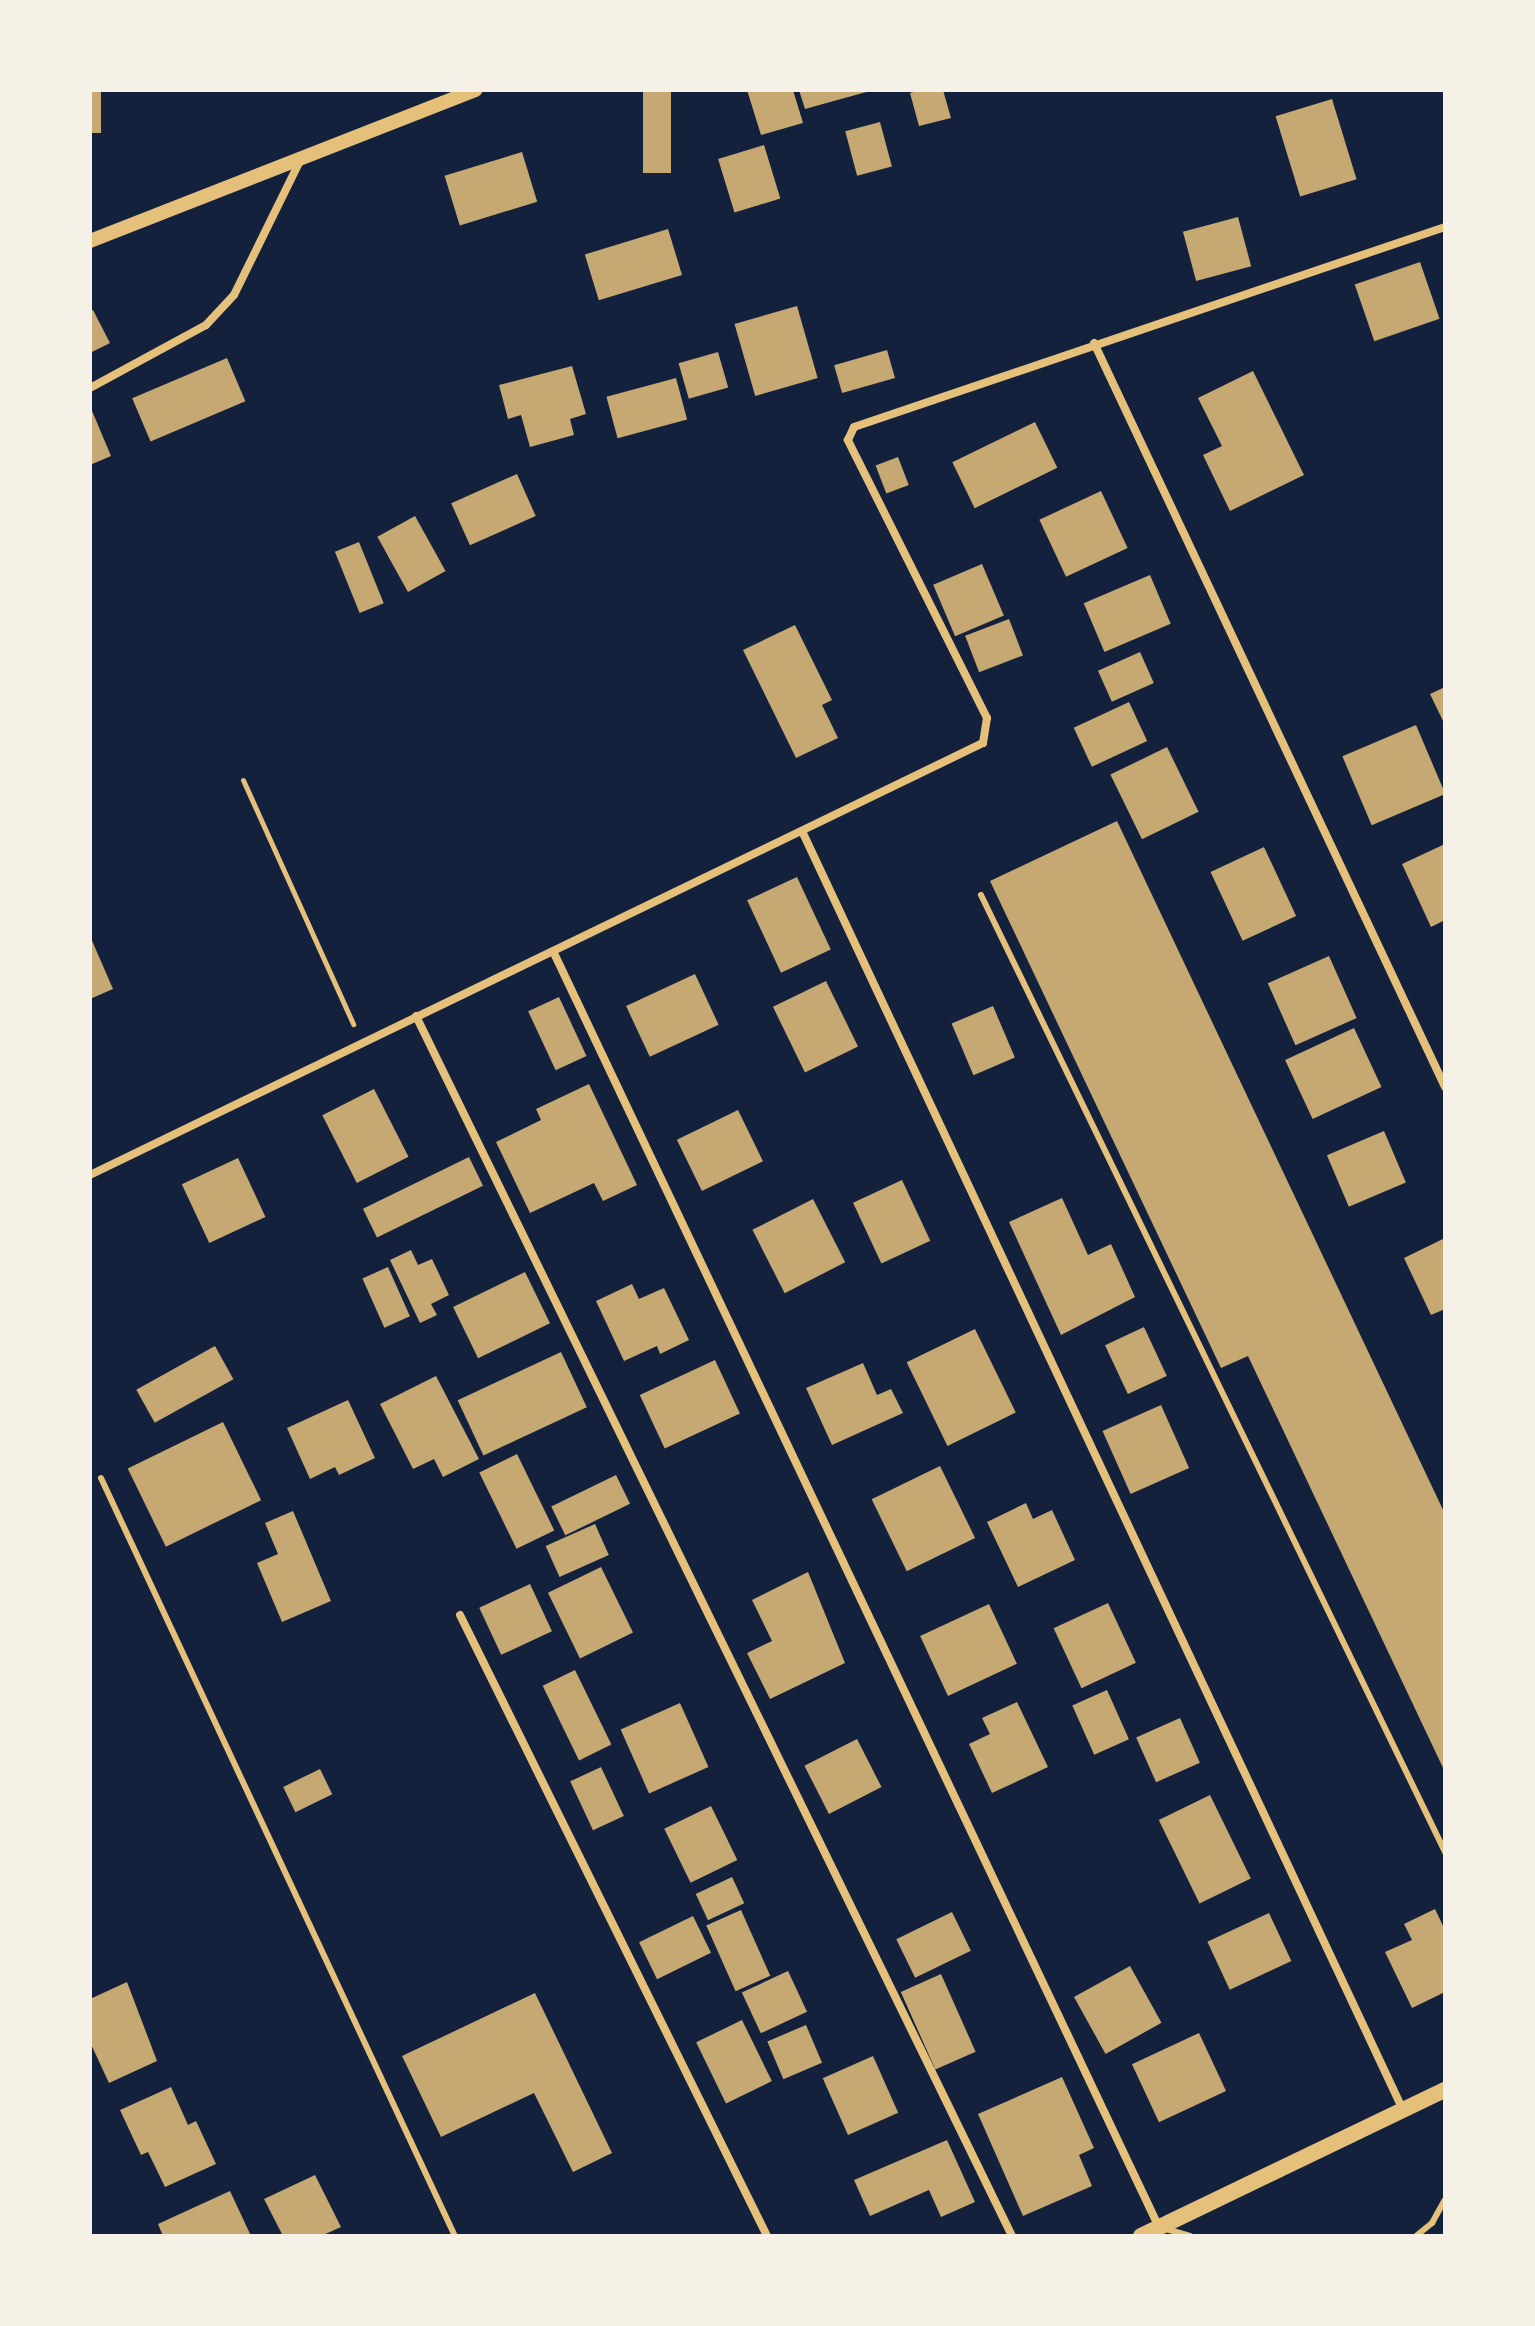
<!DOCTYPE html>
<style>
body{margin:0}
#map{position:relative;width:1535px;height:2326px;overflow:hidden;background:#14213d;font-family:Overpass,sans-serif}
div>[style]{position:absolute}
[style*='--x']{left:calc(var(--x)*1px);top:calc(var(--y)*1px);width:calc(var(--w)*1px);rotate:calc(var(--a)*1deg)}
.building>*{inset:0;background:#c6a872;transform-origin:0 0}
.path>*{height:5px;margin:-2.5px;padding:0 2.5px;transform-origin:2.5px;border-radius:2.5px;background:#e5c07b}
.service>*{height:6px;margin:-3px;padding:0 3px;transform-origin:3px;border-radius:3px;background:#e5c07b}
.minor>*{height:8px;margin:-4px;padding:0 4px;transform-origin:4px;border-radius:4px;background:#e5c07b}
.tertiary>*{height:14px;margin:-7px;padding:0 7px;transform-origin:7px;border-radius:7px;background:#e5c07b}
.secondary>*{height:16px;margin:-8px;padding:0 8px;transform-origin:8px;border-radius:8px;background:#e5c07b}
span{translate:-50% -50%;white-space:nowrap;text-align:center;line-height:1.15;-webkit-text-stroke:6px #f6f1e7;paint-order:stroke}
.frame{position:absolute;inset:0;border:92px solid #f6f1e7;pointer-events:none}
</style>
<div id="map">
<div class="building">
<div style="left:90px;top:90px;width:11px;height:43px"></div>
<div style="left:643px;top:90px;width:28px;height:83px"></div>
<div style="clip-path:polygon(747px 90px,793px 90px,803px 123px,761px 135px)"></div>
<div style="clip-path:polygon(799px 90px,870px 90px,870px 91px,805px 109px)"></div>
<div style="clip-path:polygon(920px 90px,943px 90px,951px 118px,919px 126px,910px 93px)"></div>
<div style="left:1332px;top:99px;width:84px;height:59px;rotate:73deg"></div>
<div style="left:880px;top:122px;width:46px;height:36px;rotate:75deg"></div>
<div style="left:764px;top:145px;width:56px;height:48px;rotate:73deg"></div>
<div style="left:522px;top:152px;width:52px;height:81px;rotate:73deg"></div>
<div style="left:1238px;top:217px;width:51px;height:57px;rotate:75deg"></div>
<div style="left:668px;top:229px;width:48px;height:87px;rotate:73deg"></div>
<div style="left:1420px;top:262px;width:60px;height:69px;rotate:71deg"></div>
<div style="left:797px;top:306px;width:75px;height:65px;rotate:74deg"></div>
<div style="clip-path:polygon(93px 310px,110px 343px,90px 353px,90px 311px)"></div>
<div style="left:887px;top:350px;width:29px;height:55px;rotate:74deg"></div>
<div style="left:718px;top:352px;width:37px;height:41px;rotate:74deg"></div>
<div style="left:227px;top:358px;width:47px;height:103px;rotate:67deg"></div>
<div style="clip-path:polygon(572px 366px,586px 414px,570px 419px,574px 435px,530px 447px,521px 415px,508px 419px,499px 385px)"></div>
<div style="clip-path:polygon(1253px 371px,1304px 475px,1230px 511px,1203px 455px,1222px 446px,1198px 398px)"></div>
<div style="left:676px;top:378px;width:43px;height:72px;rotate:75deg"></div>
<div style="clip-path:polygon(90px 406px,111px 456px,90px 465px)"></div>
<div style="left:1035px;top:422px;width:51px;height:92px;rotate:64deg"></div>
<div style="left:898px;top:457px;width:30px;height:24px;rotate:69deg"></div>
<div style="left:517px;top:474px;width:46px;height:72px;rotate:66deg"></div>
<div style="left:1101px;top:491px;width:63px;height:68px;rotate:65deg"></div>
<div style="left:415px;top:516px;width:63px;height:43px;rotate:61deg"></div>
<div style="left:359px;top:542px;width:66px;height:26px;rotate:68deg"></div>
<div style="left:982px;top:564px;width:56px;height:53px;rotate:67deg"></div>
<div style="left:1150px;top:575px;width:53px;height:72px;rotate:67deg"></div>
<div style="left:1009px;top:619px;width:39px;height:47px;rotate:69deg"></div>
<div style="clip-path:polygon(795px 625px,832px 700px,822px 705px,838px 738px,796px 758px,743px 650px)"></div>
<div style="left:1140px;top:652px;width:34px;height:46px;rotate:66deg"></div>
<div style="clip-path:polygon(1445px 687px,1445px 725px,1430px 694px)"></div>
<div style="left:1129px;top:702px;width:43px;height:61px;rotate:65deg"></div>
<div style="left:1416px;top:725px;width:75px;height:80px;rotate:67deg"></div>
<div style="left:1167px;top:747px;width:72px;height:63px;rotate:64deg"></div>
<div style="clip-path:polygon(1117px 821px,1445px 1514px,1445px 1772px,1248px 1356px,1221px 1368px,990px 881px)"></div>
<div style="clip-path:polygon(1445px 844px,1445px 920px,1431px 927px,1402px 864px)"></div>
<div style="left:1264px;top:847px;width:76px;height:59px;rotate:65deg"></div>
<div style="left:797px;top:877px;width:80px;height:55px;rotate:65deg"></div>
<div style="clip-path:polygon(90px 936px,113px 989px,90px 999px)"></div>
<div style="left:1329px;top:956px;width:68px;height:67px;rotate:66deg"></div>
<div style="left:695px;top:974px;width:56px;height:76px;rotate:65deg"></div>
<div style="left:826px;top:981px;width:73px;height:59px;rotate:64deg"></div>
<div style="left:559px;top:997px;width:65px;height:34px;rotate:65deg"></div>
<div style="left:993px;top:1006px;width:56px;height:45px;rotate:67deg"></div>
<div style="left:1354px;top:1028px;width:65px;height:76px;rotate:65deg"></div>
<div style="clip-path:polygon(589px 1084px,637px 1185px,603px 1201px,594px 1183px,530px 1213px,496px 1142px,541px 1120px,536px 1109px)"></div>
<div style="left:374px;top:1089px;width:76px;height:58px;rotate:63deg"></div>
<div style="left:738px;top:1110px;width:57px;height:68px;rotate:64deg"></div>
<div style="left:1384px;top:1131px;width:56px;height:62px;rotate:67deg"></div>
<div style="left:469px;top:1157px;width:32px;height:118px;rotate:64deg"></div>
<div style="left:238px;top:1158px;width:65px;height:62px;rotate:65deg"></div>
<div style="left:902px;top:1180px;width:67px;height:54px;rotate:65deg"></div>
<div style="clip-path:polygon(1062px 1198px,1088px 1255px,1111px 1244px,1135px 1297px,1061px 1335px,1009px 1222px)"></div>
<div style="left:813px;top:1199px;width:71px;height:68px;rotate:63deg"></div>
<div style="clip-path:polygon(1445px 1238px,1445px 1309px,1431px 1315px,1404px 1258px)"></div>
<div style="clip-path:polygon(411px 1250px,418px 1265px,432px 1259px,449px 1295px,431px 1304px,437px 1315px,420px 1323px,390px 1260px)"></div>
<div style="left:388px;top:1267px;width:54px;height:28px;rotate:66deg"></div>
<div style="left:525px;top:1272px;width:57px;height:80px;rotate:64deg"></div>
<div style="clip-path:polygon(632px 1284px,639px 1299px,664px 1288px,689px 1340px,660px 1354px,657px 1346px,624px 1361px,596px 1301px)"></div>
<div style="left:1144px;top:1327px;width:54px;height:43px;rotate:65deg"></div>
<div style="left:975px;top:1329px;width:93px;height:76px;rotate:64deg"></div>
<div style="left:215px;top:1346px;width:38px;height:90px;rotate:61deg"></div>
<div style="left:561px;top:1352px;width:61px;height:114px;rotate:65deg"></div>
<div style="left:715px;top:1360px;width:59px;height:83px;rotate:65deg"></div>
<div style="clip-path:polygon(863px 1363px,877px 1395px,891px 1389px,903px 1413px,832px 1445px,806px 1388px)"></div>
<div style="clip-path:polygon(436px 1376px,479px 1459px,443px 1477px,434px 1459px,413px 1469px,380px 1404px)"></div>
<div style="clip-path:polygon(348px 1400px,375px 1458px,339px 1475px,335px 1467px,310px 1479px,287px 1428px)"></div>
<div style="left:1161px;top:1405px;width:69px;height:64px;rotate:66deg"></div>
<div style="left:223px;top:1422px;width:87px;height:106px;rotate:64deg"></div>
<div style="left:517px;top:1454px;width:85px;height:42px;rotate:64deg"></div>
<div style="left:940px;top:1466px;width:80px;height:76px;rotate:64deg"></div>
<div style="left:616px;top:1475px;width:32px;height:72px;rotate:64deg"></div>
<div style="clip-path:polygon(1026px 1503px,1033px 1519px,1052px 1510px,1075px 1560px,1018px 1587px,987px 1522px)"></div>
<div style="clip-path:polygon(293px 1511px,331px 1601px,282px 1622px,257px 1563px,278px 1554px,265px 1523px)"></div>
<div style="left:595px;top:1524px;width:34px;height:54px;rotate:66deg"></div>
<div style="left:601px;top:1567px;width:73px;height:59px;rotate:64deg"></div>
<div style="clip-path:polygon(808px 1572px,845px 1663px,770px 1699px,747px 1653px,772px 1641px,752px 1600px)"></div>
<div style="left:530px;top:1584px;width:52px;height:56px;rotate:65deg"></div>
<div style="left:1108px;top:1603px;width:66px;height:60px;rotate:65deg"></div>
<div style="left:989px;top:1604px;width:66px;height:76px;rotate:65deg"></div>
<div style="left:575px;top:1670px;width:83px;height:36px;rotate:64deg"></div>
<div style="left:1107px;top:1690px;width:54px;height:38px;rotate:66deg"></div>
<div style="clip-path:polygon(1017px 1702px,1048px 1767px,992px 1793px,969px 1744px,990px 1734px,982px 1718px)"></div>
<div style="left:680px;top:1703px;width:70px;height:65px;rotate:66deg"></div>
<div style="left:1180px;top:1718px;width:49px;height:48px;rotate:66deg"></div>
<div style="left:857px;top:1739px;width:54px;height:59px;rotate:63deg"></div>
<div style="left:601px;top:1767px;width:54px;height:34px;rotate:65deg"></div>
<div style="left:320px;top:1769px;width:28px;height:41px;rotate:64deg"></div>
<div style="left:1210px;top:1795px;width:93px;height:57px;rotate:64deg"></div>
<div style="left:711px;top:1806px;width:60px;height:52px;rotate:64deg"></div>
<div style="left:732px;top:1877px;width:29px;height:40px;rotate:65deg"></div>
<div style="clip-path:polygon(1435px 1909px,1445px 1930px,1445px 1992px,1412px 2008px,1385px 1952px,1412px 1940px,1404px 1924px)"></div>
<div style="left:741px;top:1910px;width:72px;height:38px;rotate:66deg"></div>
<div style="left:952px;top:1912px;width:43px;height:62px;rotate:64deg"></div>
<div style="left:1269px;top:1913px;width:53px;height:68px;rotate:65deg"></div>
<div style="left:693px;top:1916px;width:41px;height:60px;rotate:64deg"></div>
<div style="left:1130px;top:1966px;width:65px;height:64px;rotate:61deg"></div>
<div style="left:788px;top:1971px;width:45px;height:51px;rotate:65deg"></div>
<div style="left:941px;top:1974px;width:85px;height:44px;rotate:66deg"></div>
<div style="clip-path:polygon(127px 1982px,157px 2061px,109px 2083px,90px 2042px,90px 1999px)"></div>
<div style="clip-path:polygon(535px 1993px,612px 2153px,573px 2172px,534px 2093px,441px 2137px,402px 2056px)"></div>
<div style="left:742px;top:2020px;width:68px;height:51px;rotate:64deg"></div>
<div style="left:806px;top:2025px;width:41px;height:42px;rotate:67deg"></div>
<div style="left:1199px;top:2033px;width:64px;height:74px;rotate:65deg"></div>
<div style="left:873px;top:2056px;width:62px;height:55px;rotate:66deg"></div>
<div style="clip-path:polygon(1062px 2077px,1094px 2148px,1079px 2155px,1092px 2186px,1023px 2216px,978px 2114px)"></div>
<div style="clip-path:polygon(171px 2087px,188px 2125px,196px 2121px,216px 2164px,165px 2187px,148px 2152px,141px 2155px,120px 2110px)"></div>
<div style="clip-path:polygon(947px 2140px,975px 2202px,941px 2217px,929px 2190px,870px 2216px,854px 2180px)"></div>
<div style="clip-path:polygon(315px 2175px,341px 2227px,321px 2236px,283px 2236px,264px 2199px)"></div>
<div style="clip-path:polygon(230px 2191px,251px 2236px,163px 2236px,158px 2224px)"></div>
</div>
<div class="path">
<div style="--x:243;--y:780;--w:268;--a:65.7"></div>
</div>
<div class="service">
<div style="--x:981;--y:895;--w:1064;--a:64.13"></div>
<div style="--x:101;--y:1478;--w:837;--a:64.97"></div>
<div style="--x:1166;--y:2229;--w:25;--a:16"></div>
<div style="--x:1416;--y:2236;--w:21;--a:-39"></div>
<div style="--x:1432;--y:2223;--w:26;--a:-61"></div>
</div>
<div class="minor">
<div style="--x:1094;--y:343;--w:823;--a:64.74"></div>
<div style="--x:90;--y:388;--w:132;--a:-28.5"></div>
<div style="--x:206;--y:325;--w:41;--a:-47"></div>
<div style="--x:234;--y:295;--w:154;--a:-63.8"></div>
<div style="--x:802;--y:831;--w:1413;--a:64.83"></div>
<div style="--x:553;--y:951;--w:1413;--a:64.6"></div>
<div style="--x:416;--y:1016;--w:1358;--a:63.96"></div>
<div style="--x:90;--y:1175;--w:992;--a:-25.82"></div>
<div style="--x:983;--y:743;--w:25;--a:-81"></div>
<div style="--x:987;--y:718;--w:311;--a:-116.6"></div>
<div style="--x:848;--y:440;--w:14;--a:-65"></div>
<div style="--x:854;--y:427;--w:624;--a:-18.7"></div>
<div style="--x:460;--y:1615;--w:693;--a:63.69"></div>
</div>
<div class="tertiary">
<div style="--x:90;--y:241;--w:414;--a:-21.4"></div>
</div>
<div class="secondary">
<div style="--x:1141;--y:2236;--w:337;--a:-25.7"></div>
</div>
<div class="frame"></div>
</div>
